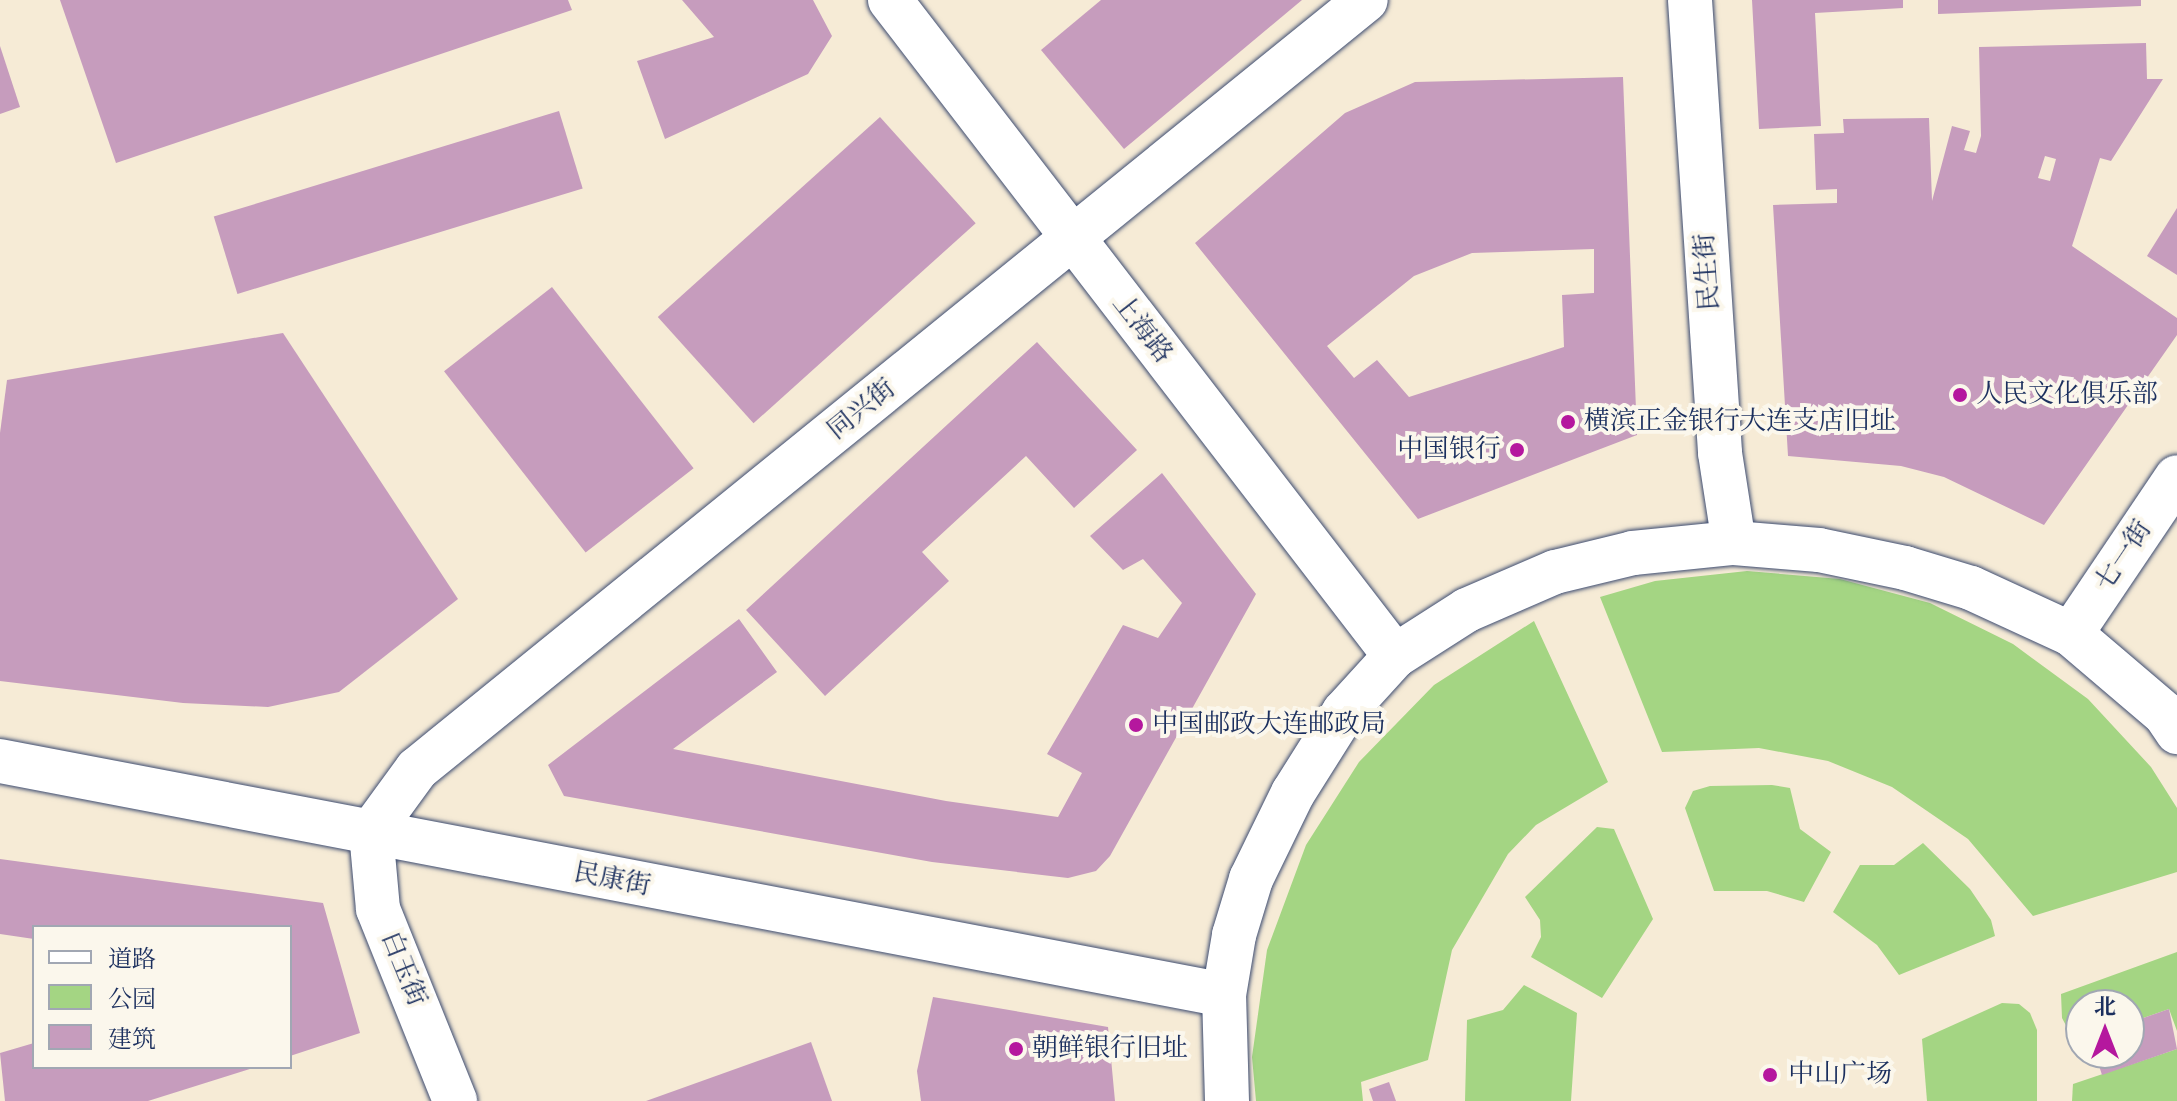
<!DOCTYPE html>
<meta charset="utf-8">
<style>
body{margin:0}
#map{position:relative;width:2177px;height:1101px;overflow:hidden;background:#f6ebd6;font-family:"IM FELL Double Pica","Noto Serif SC",serif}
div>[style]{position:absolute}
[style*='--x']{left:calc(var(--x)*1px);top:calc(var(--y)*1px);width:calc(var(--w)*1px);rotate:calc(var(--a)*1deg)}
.green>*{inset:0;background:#a4d583}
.building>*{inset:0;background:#c69cbd;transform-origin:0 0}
.roads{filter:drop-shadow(0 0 2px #3c4b70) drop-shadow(0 0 2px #3c4b70)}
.minor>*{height:44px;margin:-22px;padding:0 22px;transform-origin:22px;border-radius:22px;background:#fff}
.major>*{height:44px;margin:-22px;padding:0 22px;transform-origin:22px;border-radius:22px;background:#fff}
.dots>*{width:22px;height:22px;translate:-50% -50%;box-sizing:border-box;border:4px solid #fbf7ec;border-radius:50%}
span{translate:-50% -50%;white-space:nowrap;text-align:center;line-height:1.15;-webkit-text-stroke:8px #fbf7ec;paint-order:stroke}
.street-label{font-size:26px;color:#1b2f5e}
.poi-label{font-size:26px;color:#1b2f5e}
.left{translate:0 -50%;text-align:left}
.right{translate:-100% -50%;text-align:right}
.legend{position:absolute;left:32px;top:925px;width:260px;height:144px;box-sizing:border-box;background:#fbf7ec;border:2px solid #a1a7b3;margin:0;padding:10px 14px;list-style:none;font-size:24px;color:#1b2f5e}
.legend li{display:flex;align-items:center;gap:16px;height:40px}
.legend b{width:40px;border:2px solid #a1a7b3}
.north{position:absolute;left:2065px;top:989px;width:80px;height:80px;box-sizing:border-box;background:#fbf7ec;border:2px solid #a1a7b3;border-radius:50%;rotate:0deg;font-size:22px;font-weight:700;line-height:32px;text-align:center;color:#1b2f5e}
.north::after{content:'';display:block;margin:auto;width:28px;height:36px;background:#b5179e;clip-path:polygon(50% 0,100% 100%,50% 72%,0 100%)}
</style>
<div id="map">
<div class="green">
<div style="clip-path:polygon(1747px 571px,1840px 579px,1930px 603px,2013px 644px,2088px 699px,2151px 767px,2177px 808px,2177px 872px,2033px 916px,1968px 839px,1892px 787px,1828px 761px,1759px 748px,1662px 752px,1600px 597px,1655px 581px)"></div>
<div style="clip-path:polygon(1534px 621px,1608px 782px,1536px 825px,1508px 854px,1452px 950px,1428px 1060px,1361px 1082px,1363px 1101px,1256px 1101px,1252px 1057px,1267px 950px,1306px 845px,1359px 762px,1434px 685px)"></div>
<div style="clip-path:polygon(1772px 785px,1790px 788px,1800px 829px,1831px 852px,1804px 902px,1767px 891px,1714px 891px,1685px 808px,1693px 791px,1710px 786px)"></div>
<div style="clip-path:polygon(1597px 827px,1614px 829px,1653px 919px,1602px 998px,1531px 957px,1541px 937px,1540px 920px,1525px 897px)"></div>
<div style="clip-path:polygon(1923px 843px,1970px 889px,1991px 920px,1995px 936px,1899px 975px,1877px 945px,1833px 912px,1860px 865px,1894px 865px)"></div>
<div style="clip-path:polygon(2177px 952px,2177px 1031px,2169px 1009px,2129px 1023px,2129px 1005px,2081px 1005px,2081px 1035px,2070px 1033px,2062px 1018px,2061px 994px)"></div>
<div style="clip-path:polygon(1524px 985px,1577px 1013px,1571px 1101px,1465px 1101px,1467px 1020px,1503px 1010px)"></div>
<div style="clip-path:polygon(2002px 1003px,2019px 1004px,2030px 1013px,2037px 1030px,2037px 1101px,1927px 1101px,1922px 1039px)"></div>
<div style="clip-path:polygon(2177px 1049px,2177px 1101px,2072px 1101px,2073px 1084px)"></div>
</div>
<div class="building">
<div style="clip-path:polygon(60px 0,568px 0,572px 10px,116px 163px)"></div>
<div style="clip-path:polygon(682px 0,813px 0,832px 36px,808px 74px,665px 139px,637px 61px,714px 37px)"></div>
<div style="clip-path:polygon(1101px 0,1302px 0,1124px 149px,1041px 50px)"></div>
<div style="clip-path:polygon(1752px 0,1903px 0,1903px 8px,1815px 13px,1821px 126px,1759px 129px)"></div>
<div style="clip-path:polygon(1938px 0,2141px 0,2141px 6px,1938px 14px)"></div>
<div style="clip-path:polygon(evenodd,2146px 43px,2147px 79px,2163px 79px,2111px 161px,2100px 158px,2072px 246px,2177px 318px,2177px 335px,2044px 525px,1944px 477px,1901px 466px,1788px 456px,1773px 205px,1837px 203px,1837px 189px,1816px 190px,1814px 134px,1844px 133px,1843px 119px,1929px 118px,1932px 201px,1952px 126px,1970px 131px,1964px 150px,1976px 153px,1981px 136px,1979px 47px,2146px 43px,2045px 156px,2056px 159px,2050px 181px,2038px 178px,2045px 156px)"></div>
<div style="clip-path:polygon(0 46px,20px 107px,0 114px)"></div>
<div style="clip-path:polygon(evenodd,1623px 77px,1637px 435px,1418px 519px,1195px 243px,1345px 113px,1415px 82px,1623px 77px,1594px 249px,1594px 293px,1562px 295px,1564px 347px,1409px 397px,1377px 360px,1354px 378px,1327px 346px,1414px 276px,1472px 253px,1594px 249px)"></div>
<div style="left:559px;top:111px;width:81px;height:361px;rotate:73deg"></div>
<div style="left:880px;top:117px;width:143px;height:299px;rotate:48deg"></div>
<div style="clip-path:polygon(2177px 208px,2177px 275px,2147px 256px)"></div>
<div style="left:552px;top:287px;width:230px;height:137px;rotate:52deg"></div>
<div style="clip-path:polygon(283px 333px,458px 599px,339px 692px,268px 707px,183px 703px,0 681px,0 433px,7px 380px)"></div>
<div style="clip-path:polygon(1037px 342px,1137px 450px,1074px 508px,1026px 456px,922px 552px,949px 581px,825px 696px,746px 610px)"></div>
<div style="clip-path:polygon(1162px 473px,1256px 594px,1110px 856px,1096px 871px,1068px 878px,932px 862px,564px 796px,548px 765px,739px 619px,777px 672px,673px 749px,946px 801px,1058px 817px,1082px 773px,1047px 754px,1123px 625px,1158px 638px,1182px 603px,1143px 559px,1123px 570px,1090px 536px)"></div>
<div style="clip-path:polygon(0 859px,323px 903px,360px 1033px,290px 1056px,290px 927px,34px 927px,34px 939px,0 934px)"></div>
<div style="clip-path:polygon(933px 997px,1108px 1027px,1115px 1101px,921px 1101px,917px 1071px)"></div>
<div style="clip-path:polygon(2169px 1009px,2177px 1049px,2102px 1075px,2095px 1053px,2129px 1053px,2129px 1023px)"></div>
<div style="clip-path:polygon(811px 1042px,832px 1101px,646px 1101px)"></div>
<div style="clip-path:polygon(34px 1043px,34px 1067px,253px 1068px,148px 1101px,5px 1101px,0 1053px)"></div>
<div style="clip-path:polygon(1389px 1082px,1396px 1101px,1373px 1101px,1369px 1089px)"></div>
</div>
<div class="roads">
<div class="minor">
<div style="--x:2071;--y:634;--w:189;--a:-56"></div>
<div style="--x:0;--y:761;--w:1246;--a:10.82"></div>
<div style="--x:371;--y:832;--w:78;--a:-53.9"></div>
<div style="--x:417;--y:769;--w:1221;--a:-39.02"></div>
<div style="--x:371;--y:832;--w:77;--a:84.8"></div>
<div style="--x:378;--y:909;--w:207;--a:68.1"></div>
</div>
<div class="major">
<div style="--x:890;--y:0;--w:828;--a:52.41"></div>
<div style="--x:1690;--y:0;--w:454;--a:86.2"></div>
<div style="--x:1720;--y:453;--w:91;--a:81.2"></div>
<div style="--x:1227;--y:1101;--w:106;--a:-91.6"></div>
<div style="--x:1224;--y:995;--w:61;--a:-80.5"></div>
<div style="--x:1234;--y:935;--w:59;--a:-73.1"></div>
<div style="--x:1251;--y:879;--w:96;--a:-64"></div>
<div style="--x:1293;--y:793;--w:96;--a:-57.8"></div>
<div style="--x:1344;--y:712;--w:76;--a:-47.7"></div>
<div style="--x:1395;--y:656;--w:85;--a:-32.6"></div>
<div style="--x:1467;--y:610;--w:96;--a:-23.4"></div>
<div style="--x:1555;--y:572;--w:80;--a:-13.7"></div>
<div style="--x:1633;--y:553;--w:101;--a:-5.7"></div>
<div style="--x:1734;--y:543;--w:85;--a:4.7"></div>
<div style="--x:1819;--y:550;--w:88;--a:11.8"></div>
<div style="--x:1905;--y:568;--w:69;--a:16.9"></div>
<div style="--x:1971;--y:588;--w:110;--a:24.7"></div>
<div style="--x:2071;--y:634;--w:123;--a:40.4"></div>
<div style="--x:2165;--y:714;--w:22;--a:56"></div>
</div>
</div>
<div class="dots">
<div style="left:1960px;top:395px;background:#b5179e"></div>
<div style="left:1568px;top:422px;background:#b5179e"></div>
<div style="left:1517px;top:450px;background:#b5179e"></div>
<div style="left:1136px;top:725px;background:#b5179e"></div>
<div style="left:1016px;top:1049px;background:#b5179e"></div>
<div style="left:1770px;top:1075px;background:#b5179e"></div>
</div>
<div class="street-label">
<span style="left:1708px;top:272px;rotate:-94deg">民生街</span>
<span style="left:1142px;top:329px;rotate:52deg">上海路</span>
<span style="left:862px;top:410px;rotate:-39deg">同兴街</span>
<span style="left:2124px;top:556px;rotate:-56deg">七一街</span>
<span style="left:612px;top:880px;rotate:11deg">民康街</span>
<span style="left:403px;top:969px;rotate:68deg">白玉街</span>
</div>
<div class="poi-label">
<span class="left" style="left:1976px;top:395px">人民文化俱乐部</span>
<span class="left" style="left:1584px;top:422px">横滨正金银行大连支店旧址</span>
<span class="right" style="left:1501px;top:450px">中国银行</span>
<span class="left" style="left:1152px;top:725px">中国邮政大连邮政局</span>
<span class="left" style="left:1032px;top:1049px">朝鲜银行旧址</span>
<span class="left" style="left:1788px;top:1075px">中山广场</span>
</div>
<ul class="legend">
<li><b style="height:10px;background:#fff"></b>道路</li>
<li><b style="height:22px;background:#a4d583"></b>公园</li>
<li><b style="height:22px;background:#c69cbd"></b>建筑</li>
</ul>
<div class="north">北</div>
</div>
